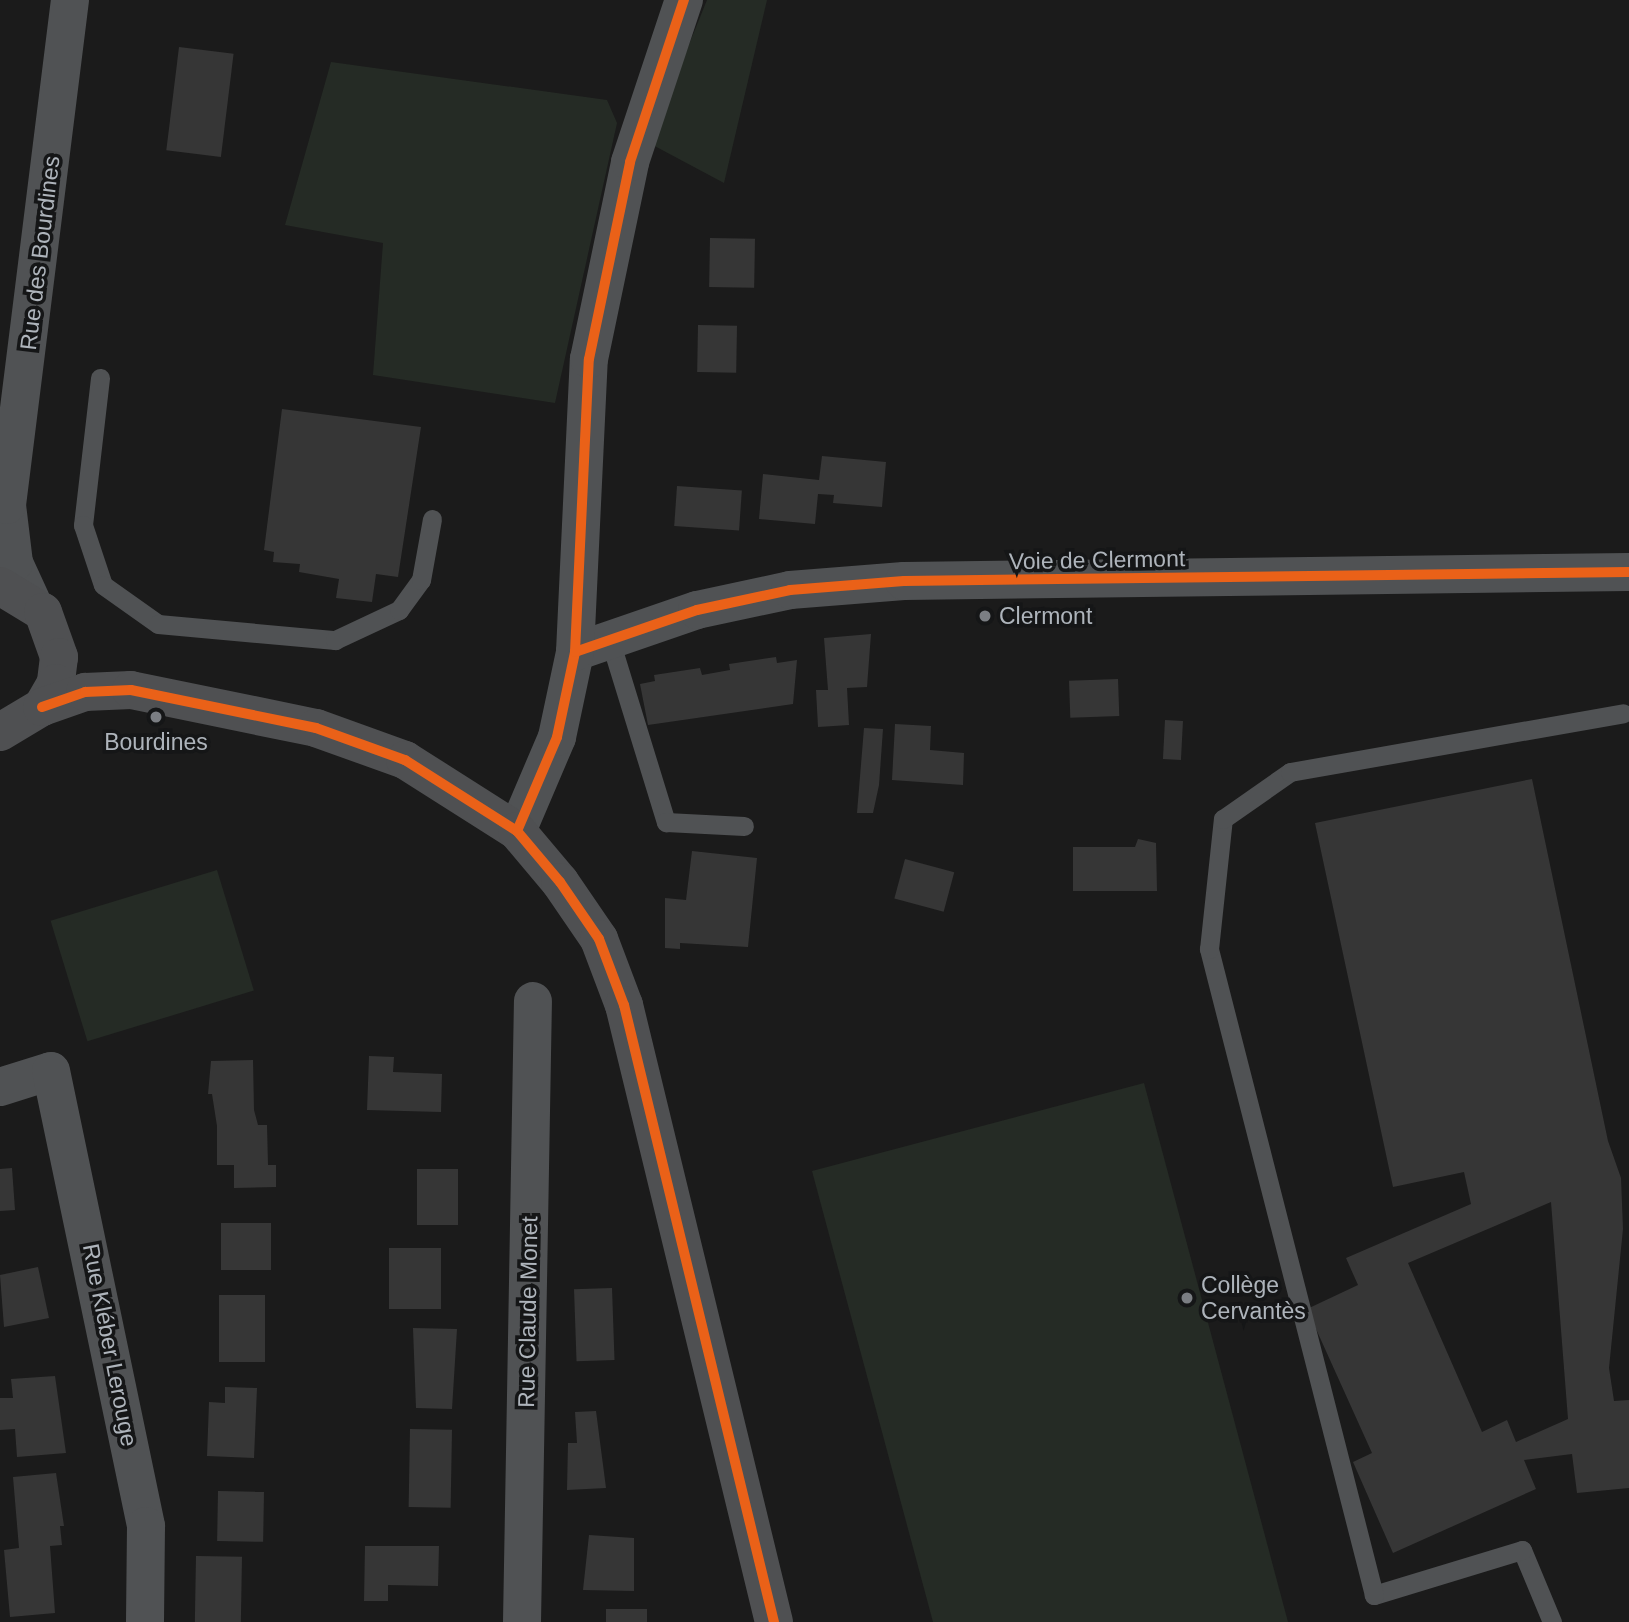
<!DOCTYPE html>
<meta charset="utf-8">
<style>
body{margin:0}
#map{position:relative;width:1629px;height:1622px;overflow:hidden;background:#1b1b1b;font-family:Arial,sans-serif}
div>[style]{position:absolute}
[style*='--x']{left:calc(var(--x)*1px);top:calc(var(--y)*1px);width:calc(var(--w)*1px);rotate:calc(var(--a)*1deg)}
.green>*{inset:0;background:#252b25;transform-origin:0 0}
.building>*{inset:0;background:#363636;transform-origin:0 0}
.lane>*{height:19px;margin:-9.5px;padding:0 9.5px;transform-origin:9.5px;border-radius:9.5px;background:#505254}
.street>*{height:38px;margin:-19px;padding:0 19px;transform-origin:19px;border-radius:19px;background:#505254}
.secondary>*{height:38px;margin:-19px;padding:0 19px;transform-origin:19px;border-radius:19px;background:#4f5052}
.cycleway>*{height:10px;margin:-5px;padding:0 5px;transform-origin:5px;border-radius:5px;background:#ea6118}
.dots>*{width:19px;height:19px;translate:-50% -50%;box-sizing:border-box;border:4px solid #151617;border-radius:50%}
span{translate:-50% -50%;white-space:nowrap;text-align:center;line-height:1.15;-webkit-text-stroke:7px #151617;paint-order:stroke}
.street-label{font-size:23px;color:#aeb4bb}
.poi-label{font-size:23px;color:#aeb4bb}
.left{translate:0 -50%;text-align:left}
</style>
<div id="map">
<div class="green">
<div style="clip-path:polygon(707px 0,767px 0,724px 183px,649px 143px)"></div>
<div style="clip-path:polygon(331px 62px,607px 100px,617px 123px,555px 403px,373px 375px,383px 243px,285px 225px)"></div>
<div style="left:217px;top:870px;width:126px;height:174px;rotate:73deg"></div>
<div style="clip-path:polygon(1144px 1083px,1288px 1622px,933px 1622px,812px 1171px)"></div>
</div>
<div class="building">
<div style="left:179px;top:47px;width:55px;height:104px;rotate:7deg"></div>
<div style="left:710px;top:238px;width:45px;height:49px;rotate:1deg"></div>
<div style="left:698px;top:325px;width:39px;height:47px;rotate:1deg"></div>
<div style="clip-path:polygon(282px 409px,421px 427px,398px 577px,376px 574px,372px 602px,336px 598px,339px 579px,299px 572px,300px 564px,273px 562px,274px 552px,264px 550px)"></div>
<div style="clip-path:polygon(822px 456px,886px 462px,882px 507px,833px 503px,834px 495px,818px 494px,815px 524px,759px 519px,763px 474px,819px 480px)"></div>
<div style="left:677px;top:486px;width:65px;height:40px;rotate:4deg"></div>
<div style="clip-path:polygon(871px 634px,867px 687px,847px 688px,849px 725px,818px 727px,816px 690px,828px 690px,824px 638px)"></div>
<div style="clip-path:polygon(776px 657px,777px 663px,797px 660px,793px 704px,648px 725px,640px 684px,655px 681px,654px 675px,700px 668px,702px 675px,730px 670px,729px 664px)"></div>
<div style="left:1118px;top:679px;width:37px;height:49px;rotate:88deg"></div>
<div style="left:1165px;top:720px;width:18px;height:39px;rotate:3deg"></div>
<div style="clip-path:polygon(895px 724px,931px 726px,930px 750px,964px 753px,963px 785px,892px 780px)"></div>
<div style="clip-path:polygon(864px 728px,883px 729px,879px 785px,873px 813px,857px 813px)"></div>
<div style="clip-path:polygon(evenodd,1532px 779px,1608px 1141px,1621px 1178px,1623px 1229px,1609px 1368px,1614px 1401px,1629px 1400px,1629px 1488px,1577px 1493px,1572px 1454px,1524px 1460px,1536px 1489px,1393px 1553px,1353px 1462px,1372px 1453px,1307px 1309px,1358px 1285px,1346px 1258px,1471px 1204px,1464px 1172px,1393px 1187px,1315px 823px,1532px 779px,1551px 1202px,1568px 1419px,1516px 1442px,1507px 1420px,1482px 1432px,1408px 1263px,1551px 1202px)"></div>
<div style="clip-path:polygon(1138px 839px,1156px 843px,1157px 891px,1073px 891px,1073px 847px,1135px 847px)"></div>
<div style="clip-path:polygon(692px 851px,757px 858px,748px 947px,680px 943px,680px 949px,665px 948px,665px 898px,686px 900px)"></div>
<div style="left:905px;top:859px;width:51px;height:41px;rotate:15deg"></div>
<div style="clip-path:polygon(369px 1056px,394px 1057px,393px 1072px,442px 1074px,441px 1112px,367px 1110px)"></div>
<div style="clip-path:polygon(253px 1060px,254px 1110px,258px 1125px,267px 1125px,268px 1165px,276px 1165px,276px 1187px,234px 1188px,234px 1165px,217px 1165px,217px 1126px,212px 1094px,208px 1094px,211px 1061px)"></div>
<div style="clip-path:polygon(12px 1168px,15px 1210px,0 1211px,0 1169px)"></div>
<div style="left:417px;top:1169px;width:41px;height:56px"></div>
<div style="left:221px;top:1223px;width:50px;height:47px"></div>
<div style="left:441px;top:1248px;width:61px;height:52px;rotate:90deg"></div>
<div style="clip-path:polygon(38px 1267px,49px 1318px,4px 1327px,0 1275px)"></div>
<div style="left:612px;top:1288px;width:72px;height:38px;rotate:88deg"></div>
<div style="left:219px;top:1295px;width:46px;height:67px"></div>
<div style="clip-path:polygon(413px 1328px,457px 1329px,452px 1409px,416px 1408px)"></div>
<div style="clip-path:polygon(55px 1376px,66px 1453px,17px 1457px,15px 1429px,0 1430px,0 1398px,13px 1398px,11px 1379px)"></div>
<div style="clip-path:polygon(225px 1387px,257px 1388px,254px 1458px,207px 1456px,209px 1402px,225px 1403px)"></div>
<div style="clip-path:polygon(596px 1411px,606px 1488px,567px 1490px,568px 1443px,577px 1443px,575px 1412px)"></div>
<div style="left:410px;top:1429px;width:42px;height:78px;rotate:1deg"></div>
<div style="clip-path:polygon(56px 1473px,64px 1526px,60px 1526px,62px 1545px,50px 1546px,55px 1613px,10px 1617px,4px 1550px,19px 1548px,13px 1477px)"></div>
<div style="left:218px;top:1491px;width:46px;height:50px;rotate:1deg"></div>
<div style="clip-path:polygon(589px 1535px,634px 1538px,634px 1591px,583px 1590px)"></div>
<div style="clip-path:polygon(365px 1546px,439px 1546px,438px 1586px,388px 1585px,388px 1601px,364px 1601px)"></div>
<div style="left:196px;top:1556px;width:46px;height:66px;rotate:1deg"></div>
<div style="left:647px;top:1609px;width:13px;height:41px;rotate:90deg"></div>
</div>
<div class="lane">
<div style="--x:100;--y:378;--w:148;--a:96.6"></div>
<div style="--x:83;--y:525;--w:63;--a:71.6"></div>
<div style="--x:103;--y:585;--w:67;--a:35.3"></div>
<div style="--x:158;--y:624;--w:178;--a:5.2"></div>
<div style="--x:335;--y:640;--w:71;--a:-25.1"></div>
<div style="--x:399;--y:610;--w:37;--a:-54"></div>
<div style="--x:421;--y:580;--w:62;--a:-79.8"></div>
<div style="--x:609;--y:637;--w:194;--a:72.9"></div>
<div style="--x:666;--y:822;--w:78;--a:2.9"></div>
<div style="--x:1552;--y:1622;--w:78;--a:-112.6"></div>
<div style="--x:1522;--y:1550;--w:155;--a:163.1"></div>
<div style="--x:1374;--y:1595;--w:667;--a:-104.33"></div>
<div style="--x:1209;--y:949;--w:131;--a:-83.9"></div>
<div style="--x:1223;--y:819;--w:82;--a:-35"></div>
<div style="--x:1290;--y:772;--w:338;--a:-10"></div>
</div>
<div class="street">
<div style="--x:31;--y:600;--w:41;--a:-114.7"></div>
<div style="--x:14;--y:563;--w:58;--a:-96.9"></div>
<div style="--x:7;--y:505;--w:509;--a:-82.89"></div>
<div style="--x:575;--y:652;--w:129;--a:-19"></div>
<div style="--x:697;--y:610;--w:95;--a:-12.1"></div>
<div style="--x:790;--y:590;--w:114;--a:-4.5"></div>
<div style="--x:904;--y:581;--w:725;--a:-0.71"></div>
<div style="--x:517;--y:831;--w:102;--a:-66.9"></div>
<div style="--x:557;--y:737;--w:87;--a:-78"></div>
<div style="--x:575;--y:652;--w:293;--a:-87.3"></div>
<div style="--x:589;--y:359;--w:201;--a:-78.2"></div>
<div style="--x:630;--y:162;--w:171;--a:-71.6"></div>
<div style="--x:0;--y:1087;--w:53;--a:-17.4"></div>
<div style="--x:51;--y:1071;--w:465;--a:78.2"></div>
<div style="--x:146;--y:1526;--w:96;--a:90.6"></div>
<div style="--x:522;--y:1622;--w:621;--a:-88.99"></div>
</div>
<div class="secondary">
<div style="--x:0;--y:586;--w:50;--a:31.2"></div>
<div style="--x:43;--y:612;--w:48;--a:70.4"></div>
<div style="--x:59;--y:657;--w:26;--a:97"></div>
<div style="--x:56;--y:683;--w:28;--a:120"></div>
<div style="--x:42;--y:707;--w:49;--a:149.2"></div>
<div style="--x:42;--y:707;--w:46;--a:-19.2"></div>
<div style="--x:85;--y:692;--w:46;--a:-2.5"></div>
<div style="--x:131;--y:690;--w:189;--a:11.6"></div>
<div style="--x:316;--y:728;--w:95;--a:19.8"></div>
<div style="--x:405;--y:760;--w:133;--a:32.4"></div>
<div style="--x:517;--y:831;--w:67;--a:49.9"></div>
<div style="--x:560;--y:882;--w:69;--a:55.6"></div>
<div style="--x:599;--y:939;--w:71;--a:69.3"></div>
<div style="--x:624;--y:1005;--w:635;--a:76.34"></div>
</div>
<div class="cycleway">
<div style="--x:575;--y:652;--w:129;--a:-19"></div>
<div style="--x:697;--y:610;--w:95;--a:-12.1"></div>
<div style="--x:790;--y:590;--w:114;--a:-4.5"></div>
<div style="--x:904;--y:581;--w:725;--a:-0.71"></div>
<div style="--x:42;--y:707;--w:46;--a:-19.2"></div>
<div style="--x:85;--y:692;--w:46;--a:-2.5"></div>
<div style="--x:131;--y:690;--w:189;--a:11.6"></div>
<div style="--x:316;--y:728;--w:95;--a:19.8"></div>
<div style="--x:405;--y:760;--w:133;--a:32.4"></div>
<div style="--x:517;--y:831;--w:67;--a:49.9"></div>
<div style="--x:560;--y:882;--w:69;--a:55.6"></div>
<div style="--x:599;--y:939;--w:71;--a:69.3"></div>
<div style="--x:624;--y:1005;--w:635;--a:76.34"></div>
<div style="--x:517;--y:831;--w:102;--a:-66.9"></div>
<div style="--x:557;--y:737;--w:87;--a:-78"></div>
<div style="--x:575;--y:652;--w:293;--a:-87.3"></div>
<div style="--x:589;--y:359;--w:201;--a:-78.2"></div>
<div style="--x:630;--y:162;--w:171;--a:-71.6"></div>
</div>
<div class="dots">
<div style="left:985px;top:616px;background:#7b7e83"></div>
<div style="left:156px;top:717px;background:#7b7e83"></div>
<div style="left:1187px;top:1298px;background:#7b7e83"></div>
</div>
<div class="street-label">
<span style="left:40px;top:253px;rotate:-83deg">Rue des Bourdines</span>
<span style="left:1097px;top:560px;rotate:-1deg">Voie de Clermont</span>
<span style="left:528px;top:1312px;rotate:-89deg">Rue Claude Monet</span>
<span style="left:110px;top:1345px;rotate:79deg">Rue Kléber Lerouge</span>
</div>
<div class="poi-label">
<span class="left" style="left:999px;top:616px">Clermont</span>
<span style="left:156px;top:742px">Bourdines</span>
<span class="left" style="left:1201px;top:1298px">Collège<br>Cervantès</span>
</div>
</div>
